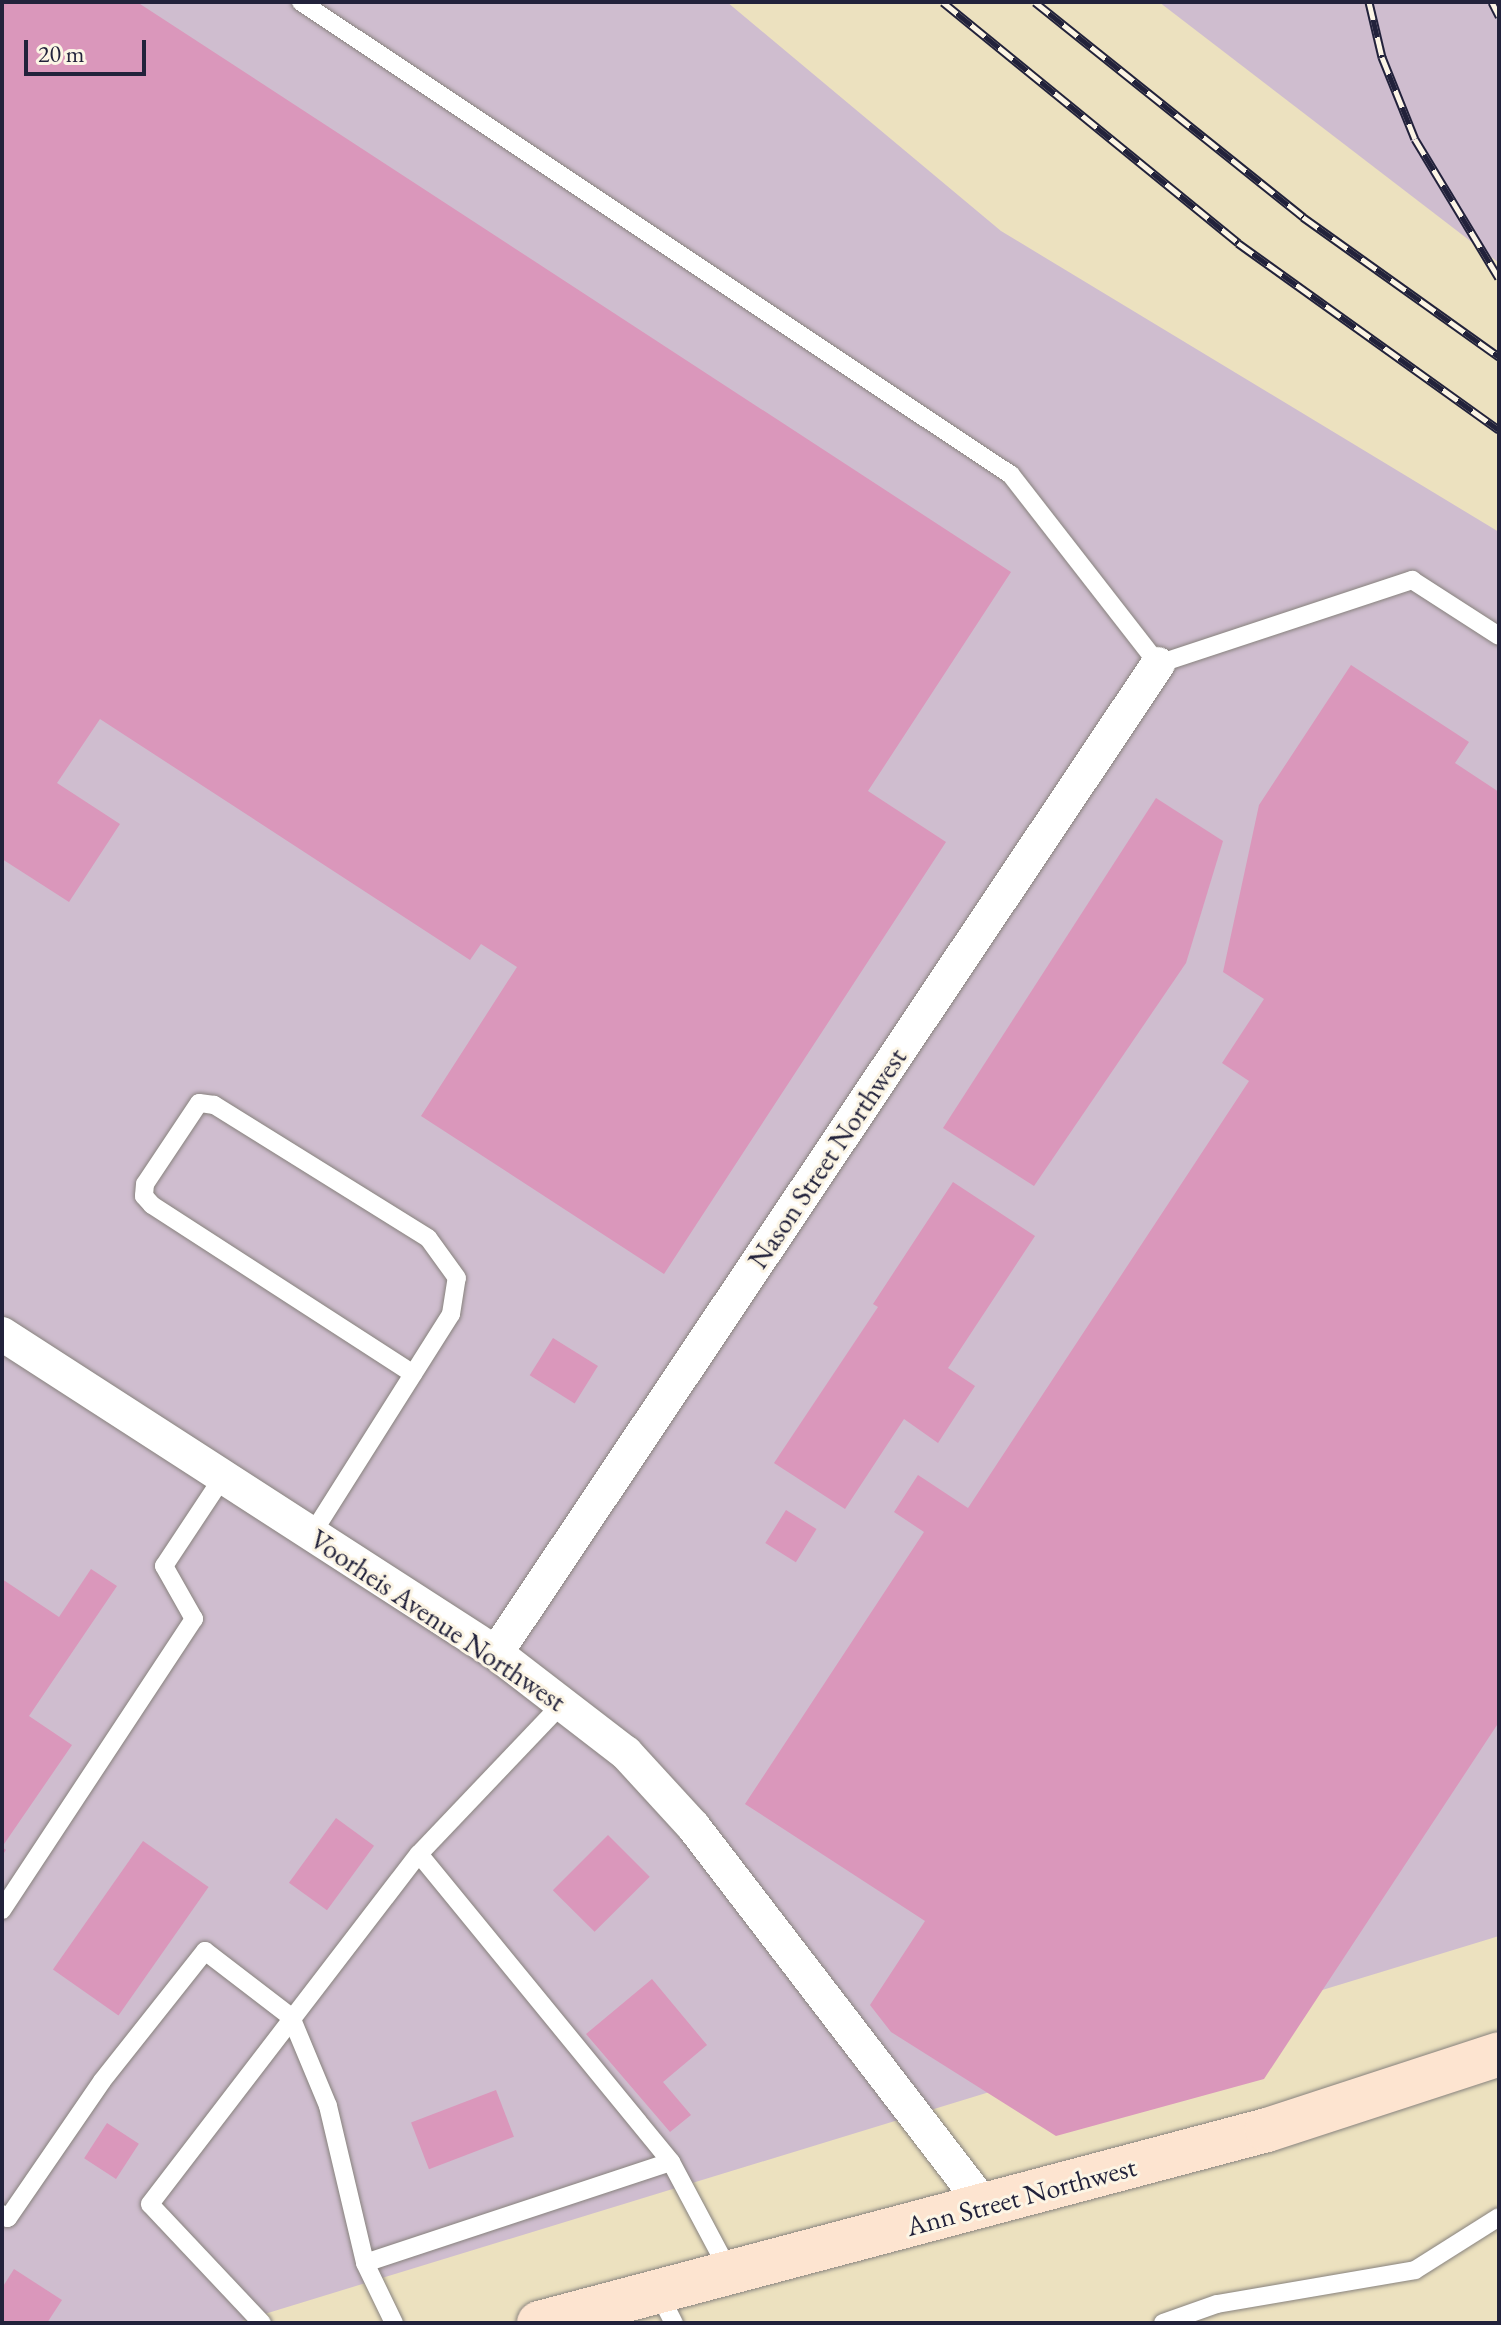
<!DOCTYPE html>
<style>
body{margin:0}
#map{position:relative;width:1501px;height:2325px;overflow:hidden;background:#ece1bf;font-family:"EB Garamond",serif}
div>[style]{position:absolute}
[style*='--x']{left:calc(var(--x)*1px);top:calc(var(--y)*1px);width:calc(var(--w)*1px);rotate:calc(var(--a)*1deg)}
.industrial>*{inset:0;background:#cfbdcf}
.building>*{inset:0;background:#da97bb;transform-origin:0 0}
.roads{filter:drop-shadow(0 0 2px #87827d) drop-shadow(0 0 2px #87827d)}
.lane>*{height:18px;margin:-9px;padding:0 9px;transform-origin:9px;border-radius:9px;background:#fff}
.street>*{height:34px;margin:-17px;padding:0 17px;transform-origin:17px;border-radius:17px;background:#fff}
.secondary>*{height:44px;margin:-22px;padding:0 22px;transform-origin:22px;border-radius:22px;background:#fde4d0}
.rail>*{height:9px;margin-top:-4.5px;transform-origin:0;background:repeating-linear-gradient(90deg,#fcf5e5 0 18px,#22223b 0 36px);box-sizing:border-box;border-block:2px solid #22223b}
span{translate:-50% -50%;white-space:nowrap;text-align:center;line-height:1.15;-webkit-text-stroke:6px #fcf5e5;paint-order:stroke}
.street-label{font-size:28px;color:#22223b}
.frame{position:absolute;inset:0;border:4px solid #22223b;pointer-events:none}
.scale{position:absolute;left:24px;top:40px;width:122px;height:36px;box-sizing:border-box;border:4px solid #22223b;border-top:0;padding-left:10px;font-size:24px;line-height:28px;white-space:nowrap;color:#22223b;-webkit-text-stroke:6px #fcf5e5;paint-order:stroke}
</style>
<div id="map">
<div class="industrial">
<div style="clip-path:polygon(2px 2px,727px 2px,1001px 231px,1499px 532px,1499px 1936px,235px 2323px,2px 2323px)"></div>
<div style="clip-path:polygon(1159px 2px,1499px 2px,1499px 263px)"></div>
</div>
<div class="building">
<div style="clip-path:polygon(2px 2px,137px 2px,1011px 572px,868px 791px,946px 842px,664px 1274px,421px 1116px,517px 967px,481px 944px,470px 960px,100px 719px,57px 783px,120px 824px,69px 902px,2px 859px)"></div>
<div style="clip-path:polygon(1351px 665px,1469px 742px,1455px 763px,1499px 792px,1499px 1722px,1264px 2079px,1056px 2136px,891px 2032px,870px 2005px,925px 1921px,745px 1804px,924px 1532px,894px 1512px,918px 1475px,968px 1508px,1249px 1081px,1222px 1063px,1264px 999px,1223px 972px,1259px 805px)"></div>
<div style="clip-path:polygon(1156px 798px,1223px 841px,1186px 963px,1034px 1186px,943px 1128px)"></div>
<div style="clip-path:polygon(953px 1182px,1035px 1236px,948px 1368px,975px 1386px,938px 1443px,904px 1419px,845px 1509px,774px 1463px,878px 1307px,873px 1304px)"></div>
<div style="left:553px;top:1338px;width:53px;height:44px;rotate:32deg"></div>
<div style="left:786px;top:1510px;width:36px;height:39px;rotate:32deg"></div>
<div style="clip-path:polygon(91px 1569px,117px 1586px,29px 1716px,72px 1745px,2px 1847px,6px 1850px,2px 1856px,2px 1579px,59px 1617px)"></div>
<div style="left:336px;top:1818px;width:47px;height:80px;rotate:36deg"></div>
<div style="left:608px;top:1835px;width:59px;height:78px;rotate:45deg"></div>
<div style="left:143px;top:1841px;width:80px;height:157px;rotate:35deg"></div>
<div style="clip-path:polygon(652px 1979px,707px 2045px,663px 2082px,691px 2115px,670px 2132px,586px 2034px)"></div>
<div style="left:496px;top:2090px;width:50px;height:91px;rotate:69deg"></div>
<div style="left:107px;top:2123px;width:38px;height:42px;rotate:33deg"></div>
<div style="clip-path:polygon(14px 2269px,62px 2300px,47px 2323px,2px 2323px,2px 2288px)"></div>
</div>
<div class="roads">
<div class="lane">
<div style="--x:301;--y:2;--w:853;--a:33.67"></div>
<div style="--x:1011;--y:475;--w:239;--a:52.1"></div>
<div style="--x:1158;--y:664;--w:268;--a:-18.3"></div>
<div style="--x:1412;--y:580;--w:103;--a:32.8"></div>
<div style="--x:312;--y:1534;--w:260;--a:-57.7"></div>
<div style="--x:451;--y:1314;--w:36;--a:-81"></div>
<div style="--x:457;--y:1278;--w:49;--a:-125.9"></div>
<div style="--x:428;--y:1238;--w:252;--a:-148.1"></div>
<div style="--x:214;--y:1105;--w:15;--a:-172"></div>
<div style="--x:199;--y:1103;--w:97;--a:123.7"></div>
<div style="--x:145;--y:1184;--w:12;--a:95"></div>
<div style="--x:144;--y:1196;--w:12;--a:48"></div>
<div style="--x:152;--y:1205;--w:311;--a:32.9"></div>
<div style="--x:419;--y:1854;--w:207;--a:-46.4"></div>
<div style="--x:2;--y:1910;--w:349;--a:-56.6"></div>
<div style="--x:194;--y:1619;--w:61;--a:-119.5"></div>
<div style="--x:164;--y:1566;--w:107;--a:-56.5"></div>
<div style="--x:2;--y:2214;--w:7;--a:34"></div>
<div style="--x:8;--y:2218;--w:166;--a:-55.5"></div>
<div style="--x:102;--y:2081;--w:166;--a:-51.6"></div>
<div style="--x:205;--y:1951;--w:108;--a:37.5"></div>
<div style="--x:291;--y:2017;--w:96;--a:67.4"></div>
<div style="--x:328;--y:2106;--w:161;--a:76.7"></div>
<div style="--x:365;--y:2263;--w:67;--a:64.2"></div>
<div style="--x:365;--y:2263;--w:322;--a:-18.3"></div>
<div style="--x:671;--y:2162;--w:126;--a:62"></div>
<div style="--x:658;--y:2292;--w:35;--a:63"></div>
<div style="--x:262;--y:2323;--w:163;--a:-133.3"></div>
<div style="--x:150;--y:2204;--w:441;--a:-52.5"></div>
<div style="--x:419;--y:1854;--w:398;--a:50.7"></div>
<div style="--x:1163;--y:2323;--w:57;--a:-19.4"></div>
<div style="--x:1217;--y:2304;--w:201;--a:-9.7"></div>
<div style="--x:1415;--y:2270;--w:99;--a:-32.2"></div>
</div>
<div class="street">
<div style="--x:2;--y:1334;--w:588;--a:32.85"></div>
<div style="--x:496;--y:1653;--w:164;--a:37.6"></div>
<div style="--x:626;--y:1753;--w:99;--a:47.5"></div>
<div style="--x:693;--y:1826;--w:479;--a:52.5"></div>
<div style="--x:496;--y:1653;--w:1190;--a:-56.2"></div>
</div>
<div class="secondary">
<div style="--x:539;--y:2323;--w:753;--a:-14.85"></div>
<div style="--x:1267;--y:2130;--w:244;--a:-18.1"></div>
</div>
</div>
<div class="rail">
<div style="--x:943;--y:2;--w:381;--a:39.2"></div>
<div style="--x:1238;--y:243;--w:321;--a:35.6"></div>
<div style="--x:1035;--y:2;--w:344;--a:38.7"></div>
<div style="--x:1303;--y:217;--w:241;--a:35.5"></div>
<div style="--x:1369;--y:2;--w:57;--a:76.7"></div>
<div style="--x:1382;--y:57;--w:88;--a:68.1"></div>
<div style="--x:1415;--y:139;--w:162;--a:58.9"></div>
<div style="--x:1492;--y:2;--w:16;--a:63"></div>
</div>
<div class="street-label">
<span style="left:827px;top:1158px;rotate:-56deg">Nason Street Northwest</span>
<span style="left:438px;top:1620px;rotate:34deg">Voorheis Avenue Northwest</span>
<span style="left:1021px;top:2196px;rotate:-15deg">Ann Street Northwest</span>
</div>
<div class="frame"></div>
<div class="scale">20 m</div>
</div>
